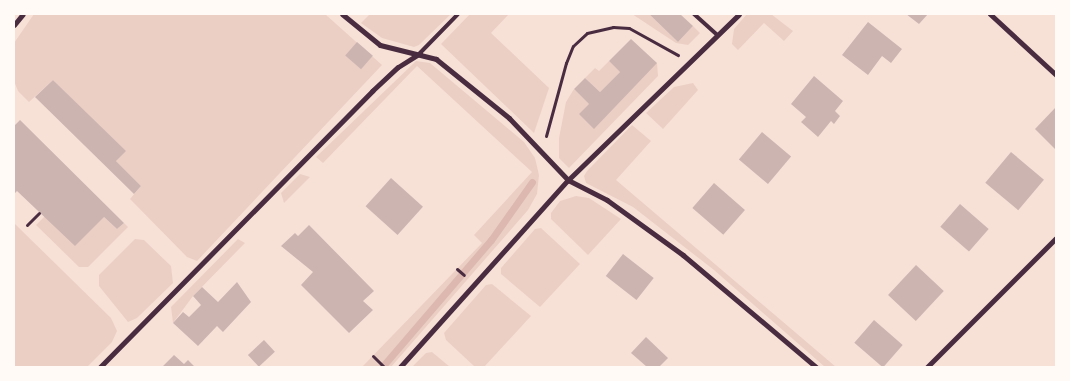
<!DOCTYPE html>
<style>
body{margin:0}
#map{position:relative;width:1070px;height:381px;overflow:hidden;background:#f7e1d7;font-family:Cabin,sans-serif}
div>[style]{position:absolute}
[style*='--x']{left:calc(var(--x)*1px);top:calc(var(--y)*1px);width:calc(var(--w)*1px);rotate:calc(var(--a)*1deg)}
.green>*{inset:0;background:#ebcfc5}
.stream>*{height:7px;margin:-3.5px;padding:0 3.5px;transform-origin:3.5px;border-radius:3.5px;background:#dcb8b0}
.building>*{inset:0;background:#ccb4b1;transform-origin:0 0}
.path>*{height:3px;margin:-1.5px;padding:0 1.5px;transform-origin:1.5px;border-radius:1.5px;background:#4a2c40}
.service>*{height:4px;margin:-2px;padding:0 2px;transform-origin:2px;border-radius:2px;background:#4a2c40}
.minor>*{height:5px;margin:-2.5px;padding:0 2.5px;transform-origin:2.5px;border-radius:2.5px;background:#4a2c40}
span{translate:-50% -50%;white-space:nowrap;text-align:center;line-height:1.15;-webkit-text-stroke:4px #fffaf5;paint-order:stroke}
.frame{position:absolute;inset:0;border:15px solid #fffaf5;pointer-events:none}
</style>
<div id="map">
<div class="green">
<div style="clip-path:polygon(34px 14px,325px 14px,382px 65px,197px 261px,187px 257px,130px 199px,141px 186px,116px 161px,125px 151px,53px 80px,29px 102px,18px 91px,14px 81px,14px 43px)"></div>
<div style="clip-path:polygon(370px 14px,451px 14px,419px 45px,414px 47px,382px 38px,361px 23px)"></div>
<div style="clip-path:polygon(470px 14px,509px 14px,491px 33px,549px 88px,534px 133px,441px 44px)"></div>
<div style="clip-path:polygon(632px 14px,649px 14px,678px 42px,693px 26px,700px 33px,688px 45px,676px 43px)"></div>
<div style="clip-path:polygon(747px 14px,771px 14px,793px 31px,784px 41px,764px 23px,738px 50px,732px 44px,734px 29px)"></div>
<div style="clip-path:polygon(416px 61px,430px 63px,524px 142px,535px 158px,539px 175px,537px 194px,528px 210px,391px 367px,362px 367px,482px 243px,474px 235px,532px 172px,417px 66px,323px 163px,316px 157px)"></div>
<div style="clip-path:polygon(609px 61px,620px 72px,600px 92px,585px 78px,595px 68px,599px 71px)"></div>
<div style="clip-path:polygon(657px 63px,658px 76px,569px 168px,559px 158px,559px 138px,566px 102px,574px 89px,589px 104px)"></div>
<div style="clip-path:polygon(693px 83px,698px 90px,663px 129px,646px 113px,674px 87px)"></div>
<div style="clip-path:polygon(632px 125px,651px 141px,616px 180px,836px 367px,825px 367px,714px 270px,633px 207px,586px 183px,584px 176px,587px 171px)"></div>
<div style="clip-path:polygon(300px 174px,310px 177px,284px 203px,281px 193px)"></div>
<div style="clip-path:polygon(576px 196px,589px 198px,621px 219px,588px 255px,551px 219px,551px 213px,560px 201px)"></div>
<div style="clip-path:polygon(45px 216px,104px 217px,117px 229px,124px 223px,128px 227px,88px 267px,79px 267px,36px 225px)"></div>
<div style="clip-path:polygon(14px 223px,111px 318px,117px 331px,112px 342px,87px 367px,14px 367px)"></div>
<div style="clip-path:polygon(541px 228px,580px 264px,540px 307px,501px 274px,501px 268px,535px 229px)"></div>
<div style="clip-path:polygon(135px 239px,144px 240px,171px 266px,173px 283px,137px 318px,128px 322px,99px 286px,99px 275px)"></div>
<div style="clip-path:polygon(238px 239px,245px 243px,193px 296px,173px 323px,171px 307px)"></div>
<div style="clip-path:polygon(492px 284px,531px 316px,484px 367px,475px 367px,446px 340px,444px 333px,486px 285px)"></div>
<div style="clip-path:polygon(432px 352px,450px 367px,412px 367px,426px 353px)"></div>
</div>
<div class="stream">
<div style="--x:382;--y:367;--w:167;--a:-49.4"></div>
<div style="--x:491;--y:240;--w:71;--a:-54.7"></div>
</div>
<div class="building">
<div style="clip-path:polygon(649px 14px,680px 14px,693px 26px,678px 42px)"></div>
<div style="clip-path:polygon(906px 14px,928px 14px,919px 24px)"></div>
<div style="clip-path:polygon(868px 22px,902px 49px,891px 63px,882px 56px,868px 75px,842px 55px)"></div>
<div style="clip-path:polygon(631px 39px,657px 63px,594px 129px,579px 114px,589px 104px,574px 89px,585px 78px,600px 92px,620px 72px,609px 61px)"></div>
<div style="left:357px;top:42px;width:21px;height:18px;rotate:41deg"></div>
<div style="clip-path:polygon(814px 76px,843px 101px,835px 111px,840px 116px,834px 124px,831px 121px,818px 137px,801px 122px,806px 117px,791px 104px)"></div>
<div style="clip-path:polygon(53px 80px,126px 151px,116px 161px,141px 186px,134px 194px,35px 97px)"></div>
<div style="clip-path:polygon(1056px 107px,1056px 150px,1035px 129px)"></div>
<div style="clip-path:polygon(20px 120px,124px 223px,117px 229px,104px 217px,75px 246px,17px 191px,14px 194px,14px 126px)"></div>
<div style="left:762px;top:132px;width:38px;height:36px;rotate:40deg"></div>
<div style="left:1011px;top:152px;width:43px;height:40px;rotate:40deg"></div>
<div style="left:391px;top:178px;width:43px;height:38px;rotate:42deg"></div>
<div style="left:714px;top:183px;width:41px;height:33px;rotate:41deg"></div>
<div style="left:960px;top:204px;width:38px;height:30px;rotate:41deg"></div>
<div style="clip-path:polygon(309px 225px,374px 291px,363px 301px,373px 310px,349px 333px,301px 285px,313px 272px,281px 246px,295px 233px,298px 236px)"></div>
<div style="left:623px;top:254px;width:39px;height:28px;rotate:38deg"></div>
<div style="left:916px;top:265px;width:38px;height:41px;rotate:43deg"></div>
<div style="clip-path:polygon(237px 282px,251px 302px,223px 332px,217px 326px,198px 346px,173px 323px,183px 312px,189px 317px,201px 305px,193px 296px,202px 287px,218px 302px)"></div>
<div style="left:874px;top:320px;width:38px;height:30px;rotate:41deg"></div>
<div style="clip-path:polygon(646px 337px,668px 358px,659px 367px,647px 367px,631px 353px)"></div>
<div style="left:264px;top:340px;width:16px;height:22px;rotate:47deg"></div>
<div style="clip-path:polygon(174px 355px,184px 364px,188px 360px,195px 367px,162px 367px)"></div>
</div>
<div class="path">
<div style="--x:546;--y:136;--w:76;--a:-74.7"></div>
<div style="--x:566;--y:63;--w:18;--a:-68"></div>
<div style="--x:573;--y:46;--w:19;--a:-43"></div>
<div style="--x:587;--y:33;--w:27;--a:-13"></div>
<div style="--x:613;--y:27;--w:16;--a:4"></div>
<div style="--x:629;--y:28;--w:56;--a:28.9"></div>
<div style="--x:27;--y:225;--w:17;--a:-45"></div>
<div style="--x:457;--y:269;--w:9;--a:41"></div>
<div style="--x:373;--y:356;--w:16;--a:45"></div>
</div>
<div class="service">
<div style="--x:694;--y:14;--w:31;--a:42"></div>
<div style="--x:420;--y:53;--w:54;--a:-45.7"></div>
</div>
<div class="minor">
<div style="--x:342;--y:14;--w:49;--a:39.2"></div>
<div style="--x:380;--y:45;--w:58;--a:14"></div>
<div style="--x:436;--y:59;--w:94;--a:38.9"></div>
<div style="--x:509;--y:118;--w:86;--a:46.4"></div>
<div style="--x:568;--y:180;--w:44;--a:27.1"></div>
<div style="--x:607;--y:200;--w:94;--a:35.9"></div>
<div style="--x:683;--y:255;--w:174;--a:40.1"></div>
<div style="--x:990;--y:14;--w:90;--a:42.7"></div>
<div style="--x:14;--y:25;--w:14;--a:-51"></div>
<div style="--x:100;--y:367;--w:388;--a:-45.4"></div>
<div style="--x:372;--y:91;--w:35;--a:-43"></div>
<div style="--x:398;--y:67;--w:26;--a:-32"></div>
<div style="--x:400;--y:367;--w:251;--a:-48.1"></div>
<div style="--x:568;--y:180;--w:238;--a:-44.1"></div>
<div style="--x:927;--y:367;--w:182;--a:-45"></div>
</div>
<div class="frame"></div>
</div>
